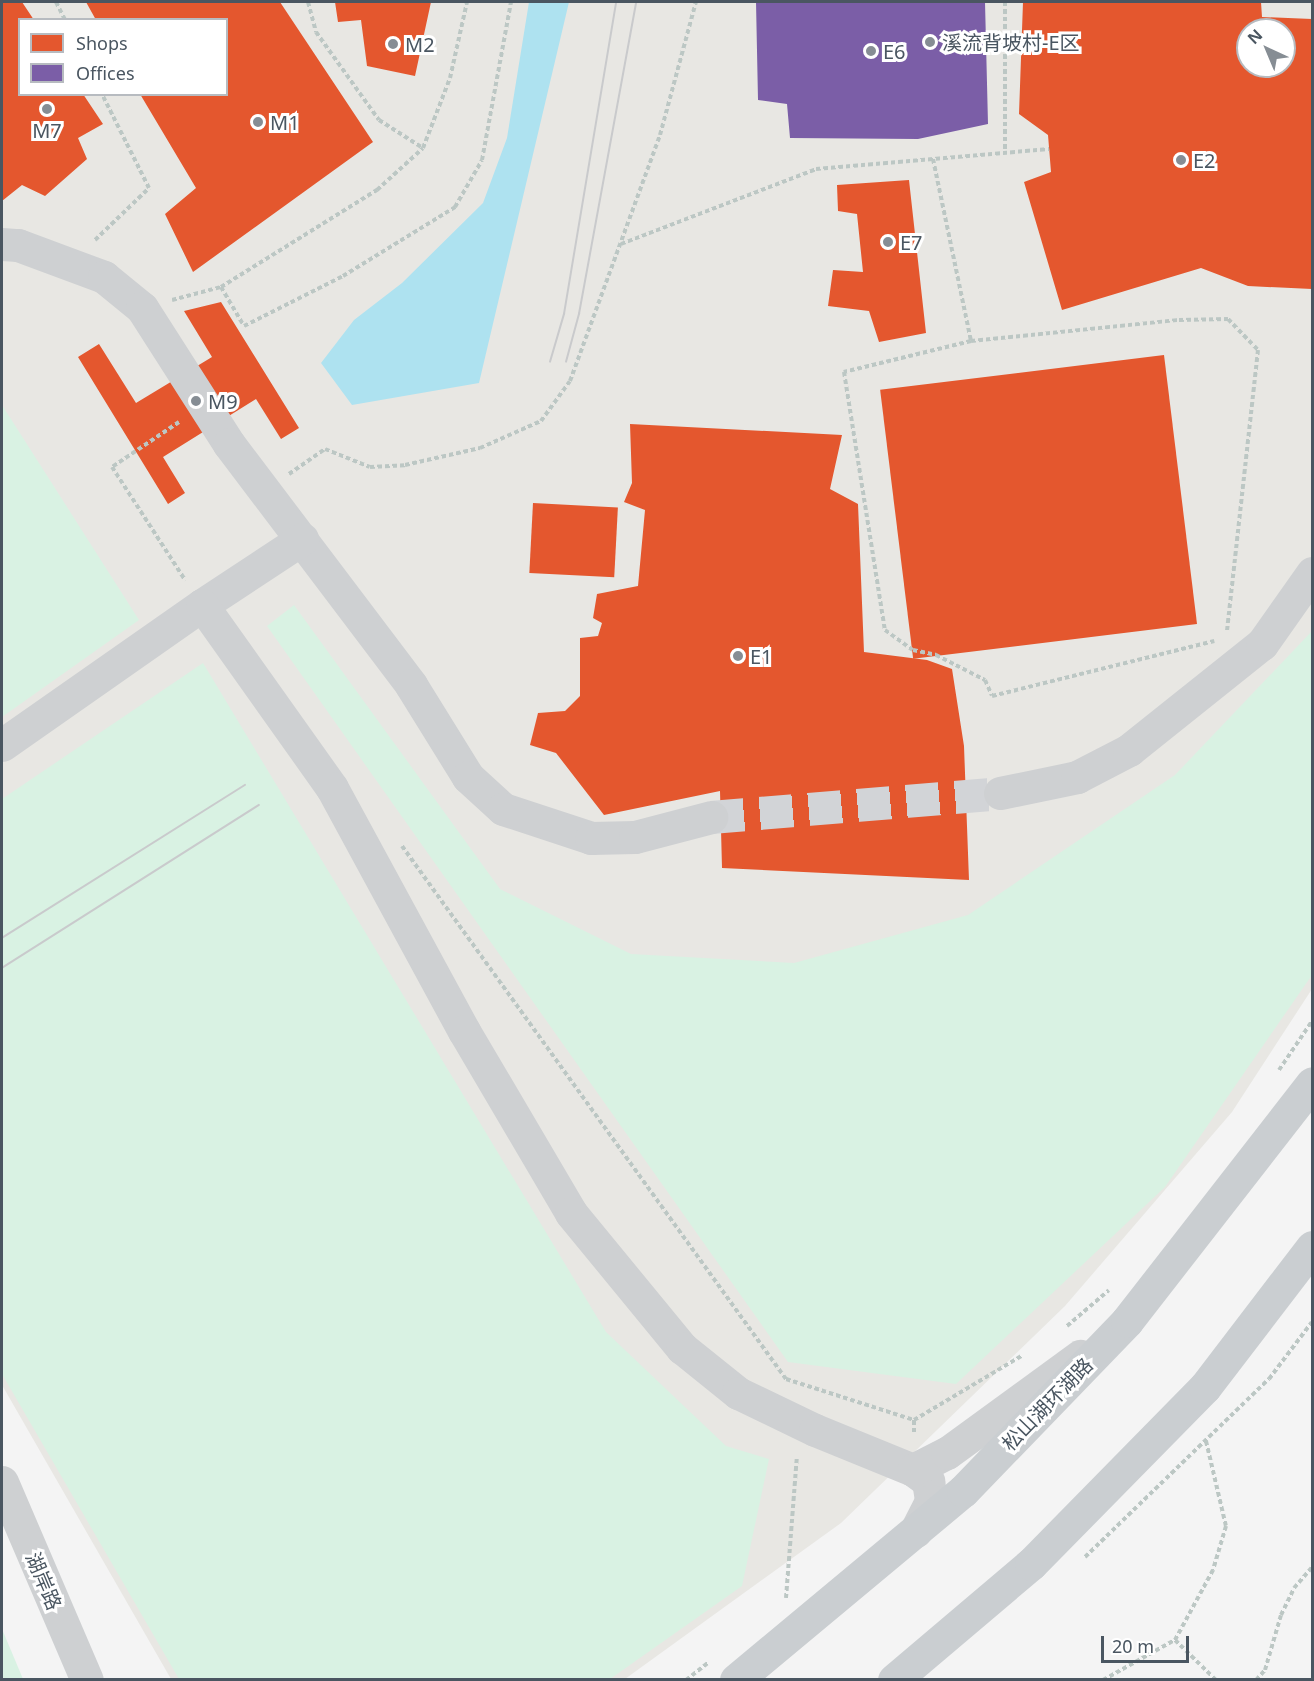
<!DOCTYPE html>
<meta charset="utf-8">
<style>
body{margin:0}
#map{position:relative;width:1314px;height:1681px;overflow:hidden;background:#f4f4f4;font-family:"Noto Sans","Noto Sans SC",sans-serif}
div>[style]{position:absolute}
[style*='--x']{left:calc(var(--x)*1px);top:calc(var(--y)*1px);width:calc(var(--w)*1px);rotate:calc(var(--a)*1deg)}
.commercial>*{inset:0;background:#e8e7e3}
.green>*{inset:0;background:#d9f2e3}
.water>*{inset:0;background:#aee2f0}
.shops>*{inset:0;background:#e4572e;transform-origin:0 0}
.offices>*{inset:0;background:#7b5ea7}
.minor-tunnel>*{height:33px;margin-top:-16.5px;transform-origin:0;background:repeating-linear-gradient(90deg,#d2d4d7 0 33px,transparent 0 49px)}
.path>*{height:4px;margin-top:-2px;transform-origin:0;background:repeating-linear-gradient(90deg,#bcc7c4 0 4.5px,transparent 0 7.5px)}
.minor>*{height:33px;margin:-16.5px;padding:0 16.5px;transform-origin:16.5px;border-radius:16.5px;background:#ced0d2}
.major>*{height:33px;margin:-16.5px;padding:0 16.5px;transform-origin:16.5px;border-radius:16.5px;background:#caced1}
.tram>*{height:1.5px;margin:-0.75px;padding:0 0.75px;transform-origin:0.75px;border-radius:0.75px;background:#c9cacc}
.dots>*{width:16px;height:16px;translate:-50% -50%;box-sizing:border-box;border:3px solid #fff;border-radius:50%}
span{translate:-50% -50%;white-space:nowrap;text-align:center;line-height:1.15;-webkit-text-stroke:6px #fff;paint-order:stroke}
.poi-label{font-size:20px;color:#4a5661}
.left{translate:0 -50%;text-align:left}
.street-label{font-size:20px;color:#4a5661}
.frame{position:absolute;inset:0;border:3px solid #4a5661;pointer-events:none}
.legend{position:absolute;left:18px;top:18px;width:210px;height:78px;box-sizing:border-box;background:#fff;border:2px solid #b7bbc0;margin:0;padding:8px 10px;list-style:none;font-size:18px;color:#4a5661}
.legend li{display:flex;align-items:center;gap:12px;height:30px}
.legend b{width:30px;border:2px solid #b7bbc0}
.north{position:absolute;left:1236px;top:18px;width:60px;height:60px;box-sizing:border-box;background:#fff;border:2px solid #b7bbc0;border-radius:50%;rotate:316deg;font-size:16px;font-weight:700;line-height:24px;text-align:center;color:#4a5661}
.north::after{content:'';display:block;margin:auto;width:21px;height:27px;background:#868d94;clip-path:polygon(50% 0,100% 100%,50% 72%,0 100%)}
.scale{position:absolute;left:1101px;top:1636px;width:88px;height:27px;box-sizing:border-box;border:3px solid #4a5661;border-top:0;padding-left:8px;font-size:18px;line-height:21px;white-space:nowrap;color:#4a5661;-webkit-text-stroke:4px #fff;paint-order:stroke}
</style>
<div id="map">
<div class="commercial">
<div style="clip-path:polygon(evenodd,2px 2px,1312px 2px,1312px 989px,1232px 1112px,1065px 1306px,841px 1523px,625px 1679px,171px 1679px,2px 1385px,2px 2px,20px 20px,226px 20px,226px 94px,20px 94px,20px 20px,2px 2px,1248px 30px,1284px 30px,1284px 66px,1248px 66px,1248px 30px)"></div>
</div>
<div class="green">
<div style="clip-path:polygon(2px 405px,139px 620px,2px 717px)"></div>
<div style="clip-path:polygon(294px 605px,500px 889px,631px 954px,794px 963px,968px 915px,1175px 775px,1312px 631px,1312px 975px,1165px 1187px,956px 1384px,788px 1362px,267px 626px)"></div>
<div style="clip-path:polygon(203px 663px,606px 1332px,726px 1446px,769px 1459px,742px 1586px,610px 1679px,179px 1679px,2px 1374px,2px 799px)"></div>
<div style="clip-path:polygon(2px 1629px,23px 1679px,2px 1679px)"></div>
</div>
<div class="water">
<div style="clip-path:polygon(529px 2px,569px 2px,479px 383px,352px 405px,321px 363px,354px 320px,402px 283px,483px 203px,507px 138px)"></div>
</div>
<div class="shops">
<div style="clip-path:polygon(2px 2px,22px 2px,34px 20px,20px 20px,20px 94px,83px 94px,103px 124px,78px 138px,87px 159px,45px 196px,22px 185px,2px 201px)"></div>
<div style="clip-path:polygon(86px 2px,280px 2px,373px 142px,193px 272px,165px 214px,196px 188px,140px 94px,226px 94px,226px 20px,96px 20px)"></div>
<div style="clip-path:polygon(335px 2px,431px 2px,415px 76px,367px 66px,361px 20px,338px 22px)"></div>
<div style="clip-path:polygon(evenodd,1023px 2px,1261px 2px,1262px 17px,1312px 19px,1312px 289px,1248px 286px,1201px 268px,1062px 310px,1024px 182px,1051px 172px,1048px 135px,1019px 114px,1023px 2px,1248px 30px,1284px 30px,1284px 66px,1248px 66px,1248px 30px)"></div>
<div style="clip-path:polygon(909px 180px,926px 333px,879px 342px,869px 311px,828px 306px,833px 270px,863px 272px,857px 214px,838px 211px,837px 185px)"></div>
<div style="clip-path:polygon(221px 302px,299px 428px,281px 439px,256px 399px,163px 457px,185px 493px,168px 504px,78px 357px,99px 344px,136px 403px,212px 357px,184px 311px)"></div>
<div style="left:1164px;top:355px;width:271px;height:286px;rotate:83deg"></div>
<div style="clip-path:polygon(630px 424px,842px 435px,830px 489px,858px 504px,864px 652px,927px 660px,952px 669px,964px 746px,969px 880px,722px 868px,720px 791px,604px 815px,556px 753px,530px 745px,538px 713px,565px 711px,580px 696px,580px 638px,598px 636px,602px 623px,593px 618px,597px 594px,638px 586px,645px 510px,624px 502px,632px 483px)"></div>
<div style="left:533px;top:503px;width:85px;height:70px;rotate:3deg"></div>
</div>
<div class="offices">
<div style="clip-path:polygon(756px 2px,985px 2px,988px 124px,918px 139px,790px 138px,787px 104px,758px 100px)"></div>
</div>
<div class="minor-tunnel">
<div style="--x:711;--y:817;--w:290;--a:-4.7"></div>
</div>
<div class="path">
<div style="--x:56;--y:2;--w:20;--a:63"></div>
<div style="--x:308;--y:2;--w:31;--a:75"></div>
<div style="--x:316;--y:32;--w:108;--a:54.4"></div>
<div style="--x:379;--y:120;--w:52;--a:32.5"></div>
<div style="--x:423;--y:148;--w:75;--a:-68.9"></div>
<div style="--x:450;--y:78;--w:78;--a:-77.4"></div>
<div style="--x:1005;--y:2;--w:150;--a:90"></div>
<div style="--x:933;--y:159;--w:186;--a:78.2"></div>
<div style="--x:971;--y:341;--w:209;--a:-5.8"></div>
<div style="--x:1179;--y:320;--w:49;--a:-1.2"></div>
<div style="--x:1228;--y:319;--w:43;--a:45.9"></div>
<div style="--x:1258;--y:350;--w:283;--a:96.3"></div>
<div style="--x:95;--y:240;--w:75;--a:-43.9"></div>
<div style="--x:149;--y:188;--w:105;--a:-116.6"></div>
<div style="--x:621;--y:244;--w:209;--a:-21"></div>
<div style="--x:816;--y:169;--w:234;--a:-4.9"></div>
<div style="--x:221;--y:287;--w:184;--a:-31.9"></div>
<div style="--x:377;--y:190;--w:62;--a:-42.4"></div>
<div style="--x:172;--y:300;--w:51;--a:-14.9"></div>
<div style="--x:221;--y:287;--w:45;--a:59.5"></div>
<div style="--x:244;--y:326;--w:111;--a:-26.8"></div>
<div style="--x:343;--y:276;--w:132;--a:-31.6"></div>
<div style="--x:455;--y:207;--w:54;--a:-60.1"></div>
<div style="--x:482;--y:160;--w:161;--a:-79.6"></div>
<div style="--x:971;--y:341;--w:131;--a:166.3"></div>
<div style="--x:844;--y:372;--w:261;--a:81"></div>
<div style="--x:885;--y:630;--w:34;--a:36"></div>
<div style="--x:913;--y:650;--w:24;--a:12"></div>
<div style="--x:936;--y:655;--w:55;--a:27"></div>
<div style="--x:985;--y:680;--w:17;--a:66"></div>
<div style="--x:992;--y:696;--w:229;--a:-13.9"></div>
<div style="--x:179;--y:422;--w:81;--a:146.1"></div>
<div style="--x:112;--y:467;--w:135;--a:57.1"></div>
<div style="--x:289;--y:474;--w:44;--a:-34.8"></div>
<div style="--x:325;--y:449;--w:48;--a:21.8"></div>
<div style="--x:370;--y:467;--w:35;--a:-3"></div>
<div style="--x:405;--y:465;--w:77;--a:-12.8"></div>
<div style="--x:480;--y:448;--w:67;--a:-23.9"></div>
<div style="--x:541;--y:421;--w:49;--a:-54.1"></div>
<div style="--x:570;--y:381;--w:262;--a:-69.9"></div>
<div style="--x:660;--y:135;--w:138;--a:-74.9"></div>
<div style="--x:402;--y:846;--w:657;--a:54.23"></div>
<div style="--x:786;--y:1379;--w:134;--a:17.8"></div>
<div style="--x:914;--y:1420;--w:14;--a:90"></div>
<div style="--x:1279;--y:1070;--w:59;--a:-56"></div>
<div style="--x:1067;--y:1326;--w:55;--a:-40.6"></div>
<div style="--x:914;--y:1420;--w:127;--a:-30.8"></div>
<div style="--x:1206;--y:1441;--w:87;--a:76.8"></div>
<div style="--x:1226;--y:1526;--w:46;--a:106.5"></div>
<div style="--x:1213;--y:1570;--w:80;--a:118.5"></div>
<div style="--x:1175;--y:1640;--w:57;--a:44.3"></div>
<div style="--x:1085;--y:1557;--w:256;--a:-44.1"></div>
<div style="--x:1269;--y:1379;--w:71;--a:-53"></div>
<div style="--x:786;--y:1598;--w:142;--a:-85.6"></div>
<div style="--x:686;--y:1680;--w:29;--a:-38"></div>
<div style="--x:1103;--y:1680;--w:82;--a:-29.1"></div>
<div style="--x:1256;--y:1680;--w:13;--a:-48"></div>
<div style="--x:1265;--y:1670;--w:57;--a:-73.8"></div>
<div style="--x:1281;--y:1615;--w:30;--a:-64"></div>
<div style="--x:1294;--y:1588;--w:28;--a:-49"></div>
</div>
<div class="minor">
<div style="--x:2;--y:244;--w:16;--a:4"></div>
<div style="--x:18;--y:245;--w:92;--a:20.4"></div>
<div style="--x:104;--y:277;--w:49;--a:39.2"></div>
<div style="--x:142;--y:308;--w:161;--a:57.4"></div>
<div style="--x:229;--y:444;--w:302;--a:52.9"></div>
<div style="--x:411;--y:685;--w:108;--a:58.2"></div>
<div style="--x:468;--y:777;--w:47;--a:42.4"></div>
<div style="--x:503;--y:809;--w:93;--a:18.2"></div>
<div style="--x:591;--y:838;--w:44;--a:-1.3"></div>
<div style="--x:635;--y:837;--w:79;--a:-14.7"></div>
<div style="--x:202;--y:605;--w:120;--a:-33.4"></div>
<div style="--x:2;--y:745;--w:244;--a:-35"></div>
<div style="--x:202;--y:605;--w:224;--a:54.6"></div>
<div style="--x:332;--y:788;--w:277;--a:61.5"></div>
<div style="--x:464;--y:1031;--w:211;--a:59.5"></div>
<div style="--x:571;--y:1213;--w:175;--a:50.6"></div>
<div style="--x:682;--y:1348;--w:72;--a:38.8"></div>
<div style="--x:738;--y:1393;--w:85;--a:25.7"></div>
<div style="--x:815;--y:1430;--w:106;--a:22.2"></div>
<div style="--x:913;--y:1470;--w:19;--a:36"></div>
<div style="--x:928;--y:1481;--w:20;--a:81"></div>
<div style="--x:931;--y:1501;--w:34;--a:117"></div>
<div style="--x:1000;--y:793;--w:79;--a:-11.7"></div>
<div style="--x:1077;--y:777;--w:59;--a:-27.4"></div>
<div style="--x:1129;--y:750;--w:170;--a:-38.6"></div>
<div style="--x:1262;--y:644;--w:87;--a:-54.8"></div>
<div style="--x:913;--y:1470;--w:38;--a:-27"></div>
<div style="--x:947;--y:1453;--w:165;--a:-36.1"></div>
<div style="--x:2;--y:1482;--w:215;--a:66.8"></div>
</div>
<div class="major">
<div style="--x:736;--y:1680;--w:295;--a:-39.8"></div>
<div style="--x:963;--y:1491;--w:236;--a:-46"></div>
<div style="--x:1127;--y:1321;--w:301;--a:-52.1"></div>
<div style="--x:894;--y:1680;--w:180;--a:-40.3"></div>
<div style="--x:1031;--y:1564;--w:248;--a:-45.5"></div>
<div style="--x:1205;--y:1387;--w:176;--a:-52.6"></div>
</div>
<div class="tram">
<div style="--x:550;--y:362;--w:50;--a:-73.7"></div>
<div style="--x:564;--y:314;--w:316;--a:-80.5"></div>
<div style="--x:566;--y:362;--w:50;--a:-74.8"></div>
<div style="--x:579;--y:314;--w:317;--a:-79.6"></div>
<div style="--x:2;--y:938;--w:287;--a:-32.2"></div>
<div style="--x:2;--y:968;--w:304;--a:-32.4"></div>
</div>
<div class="dots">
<div style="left:930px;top:42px;background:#868d94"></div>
<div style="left:393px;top:44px;background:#868d94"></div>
<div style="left:871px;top:51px;background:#868d94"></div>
<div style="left:47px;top:109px;background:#868d94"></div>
<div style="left:258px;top:122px;background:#868d94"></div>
<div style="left:1181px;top:160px;background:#868d94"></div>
<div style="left:888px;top:242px;background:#868d94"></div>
<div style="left:196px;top:401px;background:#868d94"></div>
<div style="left:738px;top:656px;background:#868d94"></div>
</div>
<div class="poi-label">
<span class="left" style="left:942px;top:42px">溪流背坡村-E区</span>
<span class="left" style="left:405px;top:44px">M2</span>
<span class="left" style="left:883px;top:51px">E6</span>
<span class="left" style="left:270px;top:122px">M1</span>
<span style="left:47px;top:130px">M7</span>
<span class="left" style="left:1193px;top:160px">E2</span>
<span class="left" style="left:900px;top:242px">E7</span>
<span class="left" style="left:208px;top:401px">M9</span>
<span class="left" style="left:750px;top:656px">E1</span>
</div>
<div class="street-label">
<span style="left:1047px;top:1404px;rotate:-46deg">松山湖环湖路</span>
<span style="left:44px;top:1581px;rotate:67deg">湖岸路</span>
</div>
<div class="frame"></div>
<ul class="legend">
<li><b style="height:16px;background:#e4572e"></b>Shops</li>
<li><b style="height:16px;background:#7b5ea7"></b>Offices</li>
</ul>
<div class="north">N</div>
<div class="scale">20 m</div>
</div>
